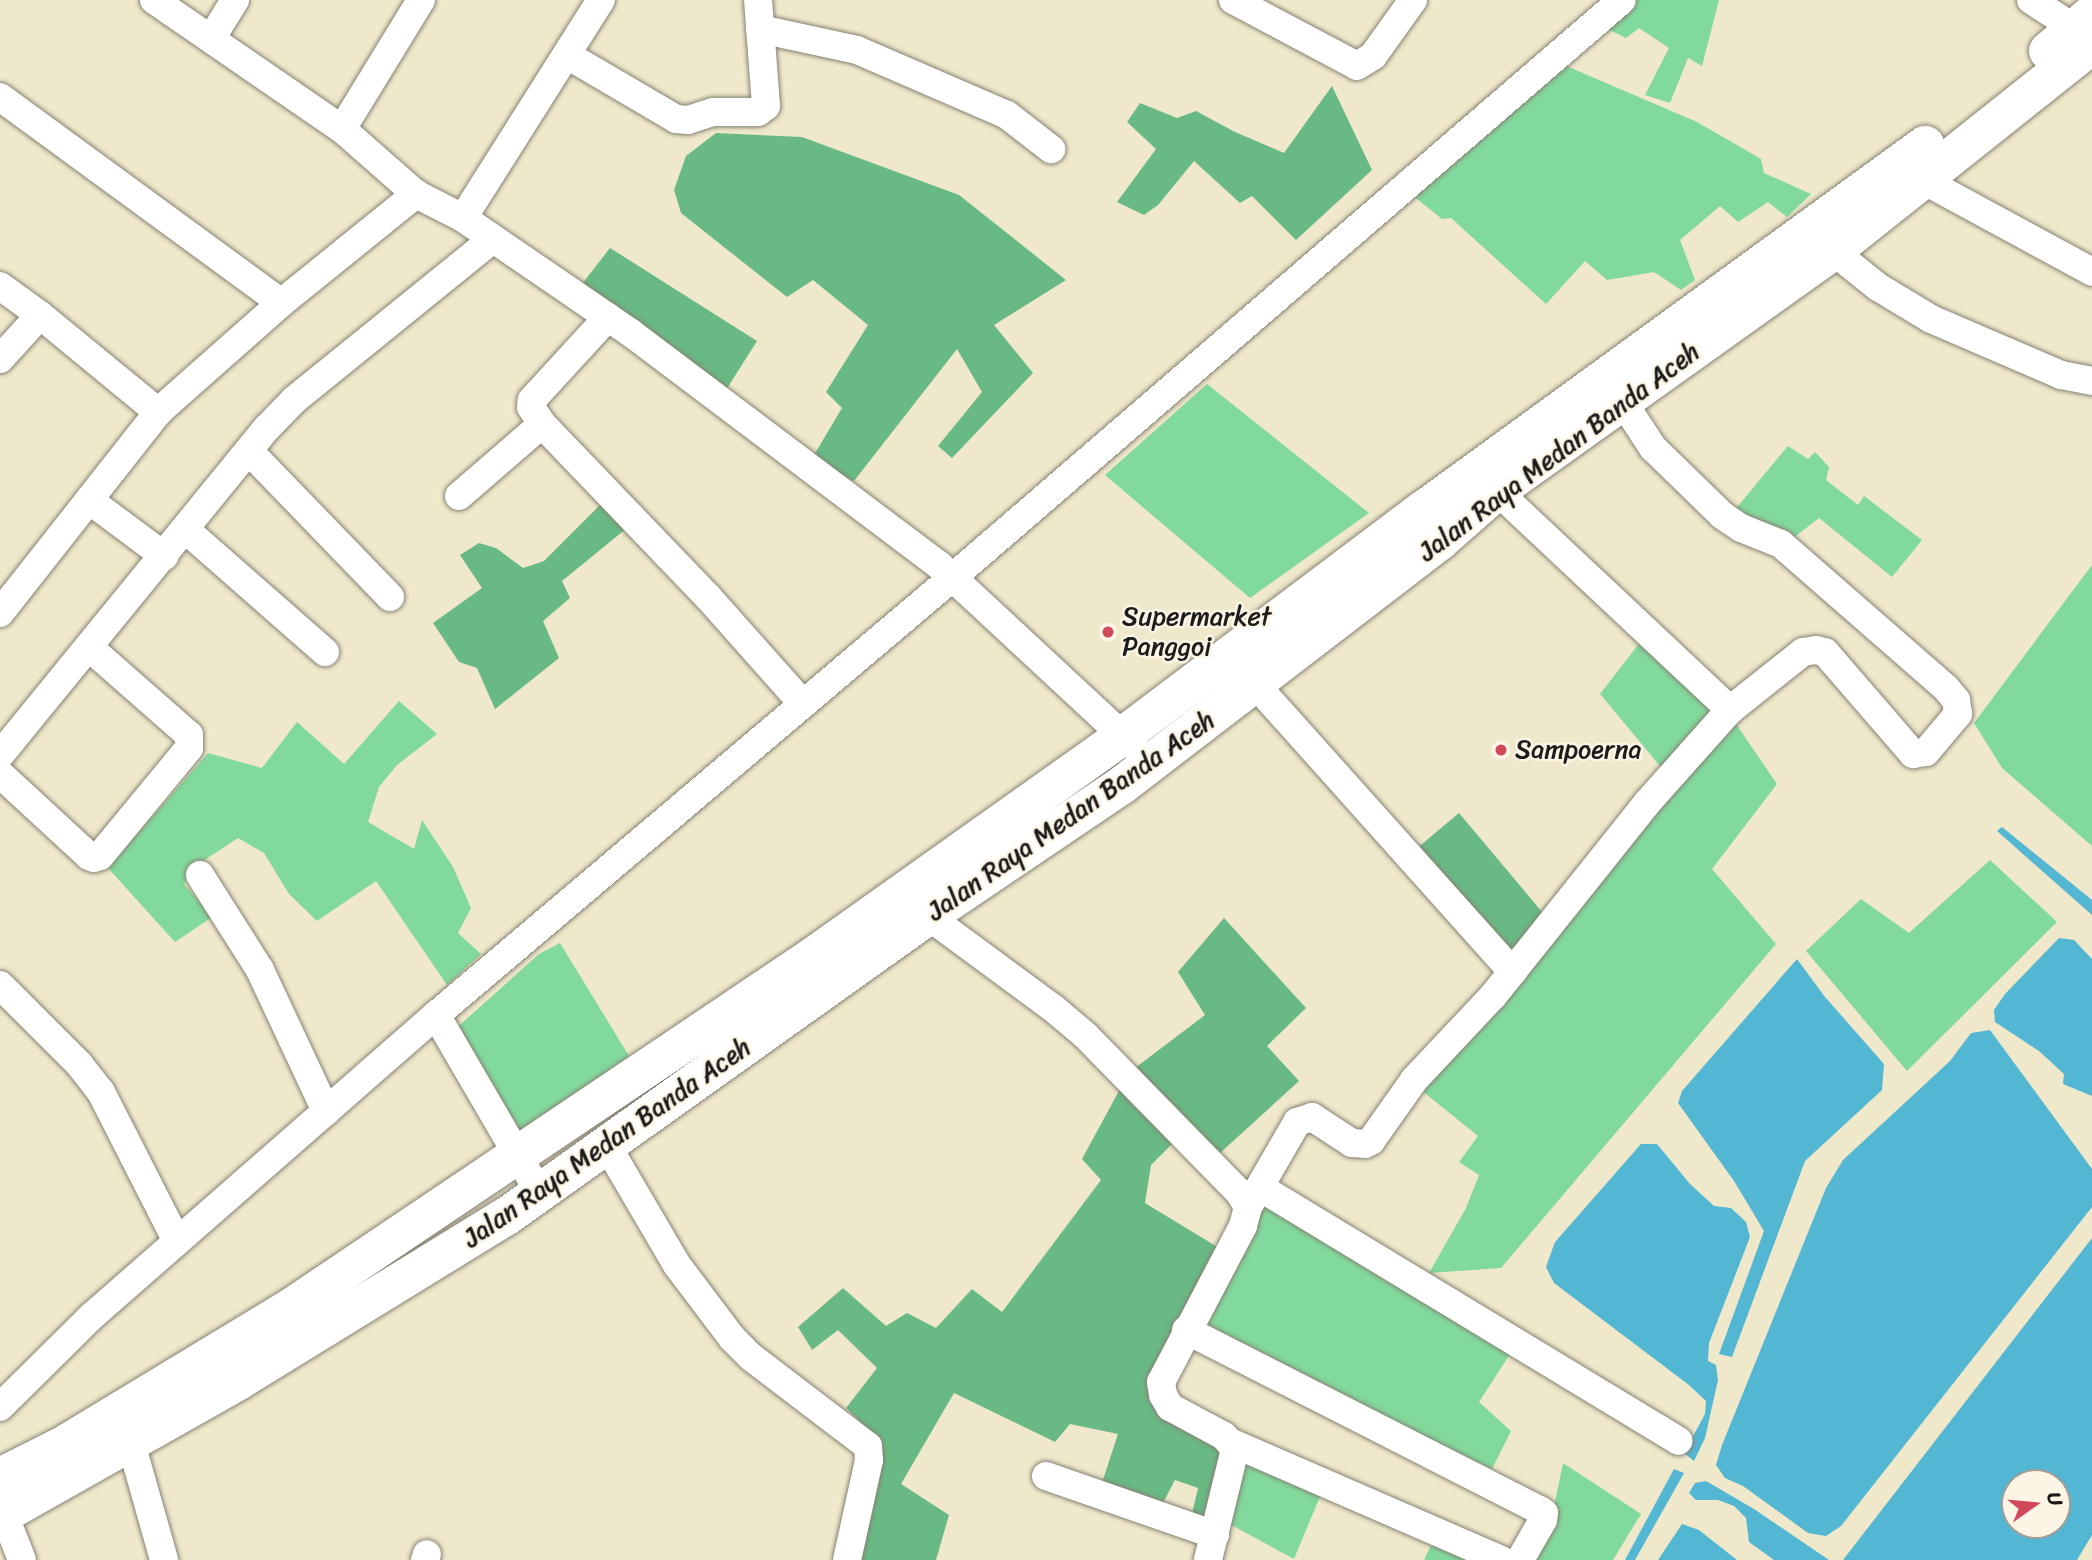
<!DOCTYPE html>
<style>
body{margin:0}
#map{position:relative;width:2092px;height:1560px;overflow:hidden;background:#efe8cb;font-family:Sriracha,sans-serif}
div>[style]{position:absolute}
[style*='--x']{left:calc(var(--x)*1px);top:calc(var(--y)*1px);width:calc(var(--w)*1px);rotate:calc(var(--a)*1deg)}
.green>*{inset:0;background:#82d99d}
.forest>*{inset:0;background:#69b984;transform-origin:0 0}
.water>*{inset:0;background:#53b6d2}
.roads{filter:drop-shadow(0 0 2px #868274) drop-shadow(0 0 2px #868274)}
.street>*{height:28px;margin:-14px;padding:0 14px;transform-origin:14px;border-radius:14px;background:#fff}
.highway>*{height:38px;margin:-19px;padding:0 19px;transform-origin:19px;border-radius:19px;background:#fff}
.dots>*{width:19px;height:19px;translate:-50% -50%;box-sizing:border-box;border:4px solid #fcf5e5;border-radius:50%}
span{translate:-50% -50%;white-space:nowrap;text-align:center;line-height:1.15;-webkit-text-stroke:5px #fcf5e5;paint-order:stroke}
.street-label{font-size:26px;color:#1c1c1c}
.poi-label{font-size:26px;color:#1c1c1c}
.left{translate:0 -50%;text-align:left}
.north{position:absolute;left:2001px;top:1469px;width:70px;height:70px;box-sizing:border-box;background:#fcf5e5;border:2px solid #a29e95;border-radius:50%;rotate:75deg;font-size:19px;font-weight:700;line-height:28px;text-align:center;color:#1c1c1c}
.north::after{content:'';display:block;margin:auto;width:24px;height:32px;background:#d1495b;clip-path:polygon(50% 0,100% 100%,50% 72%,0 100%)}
</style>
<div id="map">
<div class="green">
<div style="clip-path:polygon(1628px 0,1719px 0,1702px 66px,1688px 58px,1670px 103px,1645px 95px,1669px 48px,1639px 28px,1626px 38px,1599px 25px)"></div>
<div style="clip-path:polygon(1564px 65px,1697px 122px,1761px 159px,1764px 173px,1811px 194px,1787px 217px,1768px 202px,1738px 222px,1720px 206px,1680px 240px,1695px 280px,1681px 290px,1654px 272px,1607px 280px,1585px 261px,1546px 304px,1451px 218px,1442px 219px,1411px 194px)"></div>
<div style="clip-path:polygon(1207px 384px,1369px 513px,1250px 598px,1105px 475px)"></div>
<div style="clip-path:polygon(1788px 446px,1808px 459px,1815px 452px,1829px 467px,1826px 480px,1858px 505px,1864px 496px,1922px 540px,1892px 577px,1819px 518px,1788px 542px,1733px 512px)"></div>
<div style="clip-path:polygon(2092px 565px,2092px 846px,2002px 768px,1974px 723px)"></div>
<div style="clip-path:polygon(1645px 636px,1721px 711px,1665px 772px,1600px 694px)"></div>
<div style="clip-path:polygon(399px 701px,437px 734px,397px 765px,379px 787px,368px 822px,414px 849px,422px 820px,453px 867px,471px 908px,458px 933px,481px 954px,447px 985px,376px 881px,317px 921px,289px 894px,264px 853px,238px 838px,194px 867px,184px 884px,212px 917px,175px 942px,108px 868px,208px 753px,262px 768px,297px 722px,344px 764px)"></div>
<div style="clip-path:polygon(1732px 718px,1777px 784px,1712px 869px,1776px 944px,1501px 1268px,1429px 1273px,1466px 1208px,1479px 1175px,1459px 1162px,1478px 1136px,1421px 1090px)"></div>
<div style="clip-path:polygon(1990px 860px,2057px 922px,1907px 1071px,1806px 951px,1861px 899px,1909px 933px)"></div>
<div style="clip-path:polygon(560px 943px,629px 1056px,512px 1136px,452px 1032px,539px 954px)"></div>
<div style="clip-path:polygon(1263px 1204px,1510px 1354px,1479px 1402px,1511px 1431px,1492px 1469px,1197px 1326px)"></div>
<div style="clip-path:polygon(1244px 1459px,1321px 1494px,1294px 1559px,1224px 1521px)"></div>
<div style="clip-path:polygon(1563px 1463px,1641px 1514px,1613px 1560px,1531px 1560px,1553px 1512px)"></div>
<div style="clip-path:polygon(1433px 1541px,1474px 1560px,1424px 1560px)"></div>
</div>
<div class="forest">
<div style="clip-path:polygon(1332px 86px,1372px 170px,1296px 240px,1252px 196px,1240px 203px,1194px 161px,1158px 205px,1144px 215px,1117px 202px,1156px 149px,1127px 122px,1140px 103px,1177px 118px,1196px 111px,1235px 132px,1284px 153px)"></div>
<div style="clip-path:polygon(716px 133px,802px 137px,959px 195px,1066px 280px,994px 325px,1033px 373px,952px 458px,938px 446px,982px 392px,957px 349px,854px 481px,811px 460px,842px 408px,826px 392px,868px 325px,813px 280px,787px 297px,681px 213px,674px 190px,686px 156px)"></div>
<div style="clip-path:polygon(610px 248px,757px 341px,726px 390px,582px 284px)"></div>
<div style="clip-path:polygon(603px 502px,627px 528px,562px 581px,570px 598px,543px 621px,559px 658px,495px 709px,477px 668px,459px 662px,433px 623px,482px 588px,460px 555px,479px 543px,496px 548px,523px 568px,544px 561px)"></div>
<div style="left:1459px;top:813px;width:138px;height:59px;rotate:50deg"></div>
<div style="clip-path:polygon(1224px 918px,1306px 1008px,1267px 1046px,1299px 1081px,1219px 1154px,1131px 1071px,1205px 1015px,1178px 972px)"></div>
<div style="clip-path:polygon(1120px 1089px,1177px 1139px,1151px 1165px,1145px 1203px,1219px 1248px,1154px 1402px,1226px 1449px,1213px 1520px,1192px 1514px,1198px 1488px,1175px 1480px,1162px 1505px,1101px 1486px,1118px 1434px,1070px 1424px,1055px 1442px,954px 1393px,901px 1484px,949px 1515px,936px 1560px,854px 1560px,879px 1440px,846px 1408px,877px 1368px,838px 1330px,812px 1350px,798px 1327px,843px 1288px,886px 1326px,907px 1313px,936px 1328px,972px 1289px,1002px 1312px,1101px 1180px,1082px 1159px)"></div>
</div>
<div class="water">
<div style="clip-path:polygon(2002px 827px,2092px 900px,2092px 915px,1997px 831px)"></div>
<div style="clip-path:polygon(2059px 938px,2074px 940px,2092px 959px,2092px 1096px,2063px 1084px,2064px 1074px,2039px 1051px,1995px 1022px,1994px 1010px,2005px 994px)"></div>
<div style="clip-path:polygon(1797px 959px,1825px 997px,1884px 1064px,1882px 1090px,1805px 1161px,1732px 1357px,1719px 1354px,1764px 1231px,1734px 1181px,1678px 1103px,1682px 1091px)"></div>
<div style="clip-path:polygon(1990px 1030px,2092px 1169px,2092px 1207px,1841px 1526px,1826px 1536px,1808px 1533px,1743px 1486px,1725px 1478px,1716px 1465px,1722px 1445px,1826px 1188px,1843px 1160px,1950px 1061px,1971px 1033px)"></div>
<div style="clip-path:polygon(1641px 1144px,1657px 1144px,1690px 1184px,1714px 1206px,1731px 1208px,1746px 1222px,1750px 1237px,1709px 1343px,1708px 1361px,1716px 1365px,1718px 1380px,1705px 1438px,1694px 1461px,1684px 1453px,1705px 1414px,1706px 1401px,1689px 1385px,1554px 1283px,1546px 1267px,1555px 1242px)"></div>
<div style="clip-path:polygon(evenodd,2092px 1238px,2092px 1535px,2077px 1560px,1843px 1560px,2092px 1238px,2015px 1483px,2057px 1483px,2057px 1525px,2015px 1525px,2015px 1483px)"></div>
<div style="clip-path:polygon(1674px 1469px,1684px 1473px,1635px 1560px,1625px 1560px)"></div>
<div style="clip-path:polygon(1706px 1481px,1754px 1509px,1829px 1560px,1774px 1560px,1749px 1542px,1746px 1518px,1734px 1506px,1718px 1500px,1696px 1500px,1689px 1493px,1695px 1483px)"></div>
<div style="clip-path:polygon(1682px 1524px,1699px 1530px,1737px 1560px,1658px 1560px)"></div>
</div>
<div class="roads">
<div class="street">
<div style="--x:154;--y:0;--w:228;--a:34.5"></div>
<div style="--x:342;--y:129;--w:98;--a:41.3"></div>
<div style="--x:416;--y:194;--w:53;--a:27.1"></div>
<div style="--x:463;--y:218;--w:204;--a:34.4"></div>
<div style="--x:631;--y:333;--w:386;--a:37"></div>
<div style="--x:939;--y:565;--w:267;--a:42.9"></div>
<div style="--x:1233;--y:0;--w:140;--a:28"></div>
<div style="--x:1357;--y:66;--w:19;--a:-32"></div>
<div style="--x:1373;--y:56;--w:69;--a:-54.5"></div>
<div style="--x:2031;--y:0;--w:70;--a:32.8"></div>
<div style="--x:760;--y:29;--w:99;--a:12.2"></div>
<div style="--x:857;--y:50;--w:163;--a:23.4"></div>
<div style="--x:1007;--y:115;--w:56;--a:37.7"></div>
<div style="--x:211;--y:39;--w:46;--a:-58.4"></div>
<div style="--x:567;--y:55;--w:126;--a:30.4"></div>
<div style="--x:676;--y:119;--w:12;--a:5"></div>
<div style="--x:688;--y:120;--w:26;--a:-18"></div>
<div style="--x:713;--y:112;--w:45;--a:0"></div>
<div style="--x:758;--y:112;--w:10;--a:-37"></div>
<div style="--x:766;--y:106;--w:106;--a:-94.3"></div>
<div style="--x:0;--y:97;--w:348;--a:36.2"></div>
<div style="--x:342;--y:129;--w:151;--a:-58.5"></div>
<div style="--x:1921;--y:179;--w:195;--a:28.5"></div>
<div style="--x:463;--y:218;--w:258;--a:-57.7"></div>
<div style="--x:1833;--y:251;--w:58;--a:38.7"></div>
<div style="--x:1878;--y:287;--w:62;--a:31.1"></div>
<div style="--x:1931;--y:319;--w:142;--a:23.3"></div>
<div style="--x:2061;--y:375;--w:32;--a:11"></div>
<div style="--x:0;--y:286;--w:49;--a:35.9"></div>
<div style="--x:40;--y:315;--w:153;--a:39.4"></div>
<div style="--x:608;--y:317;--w:113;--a:132.5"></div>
<div style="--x:532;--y:400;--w:7;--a:98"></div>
<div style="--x:531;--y:407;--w:20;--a:57"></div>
<div style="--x:542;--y:424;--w:240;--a:46.2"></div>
<div style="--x:708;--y:597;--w:143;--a:48.4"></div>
<div style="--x:0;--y:359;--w:59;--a:-47.7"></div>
<div style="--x:249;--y:451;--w:203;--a:46"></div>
<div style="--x:1497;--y:491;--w:320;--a:43.2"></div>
<div style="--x:459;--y:496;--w:110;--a:-40.9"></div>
<div style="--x:89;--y:500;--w:94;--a:36.7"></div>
<div style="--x:186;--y:530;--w:185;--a:41.3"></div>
<div style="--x:0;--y:613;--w:256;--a:-51.8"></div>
<div style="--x:158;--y:412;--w:164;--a:-41.5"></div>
<div style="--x:281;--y:303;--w:174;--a:-38.9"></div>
<div style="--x:1256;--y:685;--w:385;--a:48.2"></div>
<div style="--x:0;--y:755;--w:422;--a:-50.8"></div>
<div style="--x:267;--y:428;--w:39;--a:-46"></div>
<div style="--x:294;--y:400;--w:256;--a:-39"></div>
<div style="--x:0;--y:774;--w:121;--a:42.7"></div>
<div style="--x:89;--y:856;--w:5;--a:22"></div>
<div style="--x:94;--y:858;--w:6;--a:-18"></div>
<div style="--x:100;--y:856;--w:140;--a:-50.5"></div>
<div style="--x:189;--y:748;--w:13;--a:-90"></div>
<div style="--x:189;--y:735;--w:133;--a:-138.7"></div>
<div style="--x:200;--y:875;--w:112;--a:57.7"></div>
<div style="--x:260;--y:970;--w:156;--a:64.9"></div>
<div style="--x:928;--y:916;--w:155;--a:36.4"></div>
<div style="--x:1053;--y:1008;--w:42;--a:40.2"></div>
<div style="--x:1085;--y:1035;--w:220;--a:45.6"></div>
<div style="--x:1239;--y:1192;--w:17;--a:59"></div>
<div style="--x:1248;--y:1207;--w:20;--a:105"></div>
<div style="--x:1243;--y:1226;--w:176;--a:117.7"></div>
<div style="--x:1161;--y:1382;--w:13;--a:81"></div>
<div style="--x:1163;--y:1395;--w:14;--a:60"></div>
<div style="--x:1170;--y:1407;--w:61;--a:28.2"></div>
<div style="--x:1224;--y:1436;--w:17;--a:50"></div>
<div style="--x:1235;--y:1449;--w:114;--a:103.7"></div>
<div style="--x:0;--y:985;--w:112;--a:45"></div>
<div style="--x:79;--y:1064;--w:36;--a:52"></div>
<div style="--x:101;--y:1092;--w:167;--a:63"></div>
<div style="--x:436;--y:1015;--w:205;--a:59.8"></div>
<div style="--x:606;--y:1144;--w:140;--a:59.6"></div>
<div style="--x:677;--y:1265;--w:91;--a:53"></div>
<div style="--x:732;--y:1338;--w:27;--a:45"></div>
<div style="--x:751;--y:1357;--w:147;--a:37.3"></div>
<div style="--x:868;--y:1446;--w:14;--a:86"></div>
<div style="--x:869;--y:1460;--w:102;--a:102.4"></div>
<div style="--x:1261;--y:1188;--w:488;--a:31.2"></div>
<div style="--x:1248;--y:1207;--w:98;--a:-60"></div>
<div style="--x:1297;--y:1122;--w:16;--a:-18"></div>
<div style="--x:1312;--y:1117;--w:48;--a:33"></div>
<div style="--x:1352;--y:1143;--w:13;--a:4"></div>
<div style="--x:1365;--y:1144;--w:7;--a:-27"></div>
<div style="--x:1371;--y:1141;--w:75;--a:-54.8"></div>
<div style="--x:1414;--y:1080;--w:115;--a:-46.8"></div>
<div style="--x:1493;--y:996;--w:247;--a:-51.4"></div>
<div style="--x:1647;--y:803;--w:125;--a:-48.3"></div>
<div style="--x:1730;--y:710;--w:93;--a:-38.5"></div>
<div style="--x:1803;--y:652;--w:13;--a:-9"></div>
<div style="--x:1816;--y:650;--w:9;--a:13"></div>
<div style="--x:1825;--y:652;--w:135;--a:49.2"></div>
<div style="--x:1913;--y:754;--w:13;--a:-9"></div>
<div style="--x:1926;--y:752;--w:50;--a:-49.9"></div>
<div style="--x:1958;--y:714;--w:14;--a:-98"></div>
<div style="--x:1956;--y:700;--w:16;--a:-130"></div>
<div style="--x:1946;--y:688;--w:219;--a:-138.9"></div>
<div style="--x:1781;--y:544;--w:43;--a:-158.2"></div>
<div style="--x:1741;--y:528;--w:23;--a:-146"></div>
<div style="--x:1722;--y:515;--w:96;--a:-135.8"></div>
<div style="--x:1653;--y:448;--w:55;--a:-123.1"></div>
<div style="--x:1186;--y:1330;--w:397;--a:27"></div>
<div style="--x:1540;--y:1510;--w:5;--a:37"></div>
<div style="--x:1544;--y:1513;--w:7;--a:98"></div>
<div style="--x:1543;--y:1520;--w:46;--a:119.9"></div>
<div style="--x:0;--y:1407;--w:129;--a:-44.7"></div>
<div style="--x:92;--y:1316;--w:457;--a:-41.2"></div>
<div style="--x:436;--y:1015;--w:678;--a:-40.27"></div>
<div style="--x:953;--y:577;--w:883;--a:-40.78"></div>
<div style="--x:1230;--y:1442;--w:296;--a:23.5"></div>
<div style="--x:131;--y:1443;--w:122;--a:74.2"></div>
<div style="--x:1046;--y:1476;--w:179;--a:19.2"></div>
<div style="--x:4;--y:1514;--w:49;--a:68.6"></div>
<div style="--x:425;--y:1560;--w:6;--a:-72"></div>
</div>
<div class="highway">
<div style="--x:2048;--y:51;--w:57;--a:-40.1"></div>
<div style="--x:0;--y:1477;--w:69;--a:-26.6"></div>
<div style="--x:62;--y:1446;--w:267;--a:-31.2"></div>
<div style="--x:290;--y:1308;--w:629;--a:-33.92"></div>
<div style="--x:812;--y:957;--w:383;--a:-35.4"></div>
<div style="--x:1124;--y:735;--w:374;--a:-37"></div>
<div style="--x:1423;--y:510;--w:621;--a:-36.02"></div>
<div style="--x:0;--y:1516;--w:276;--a:-29.5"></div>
<div style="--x:240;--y:1380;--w:313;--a:-31.6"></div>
<div style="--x:507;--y:1216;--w:517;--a:-35.47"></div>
<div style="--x:928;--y:916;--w:234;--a:-34"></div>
<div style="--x:1122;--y:785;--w:401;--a:-37.5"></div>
<div style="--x:1440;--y:541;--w:76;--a:-41.3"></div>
<div style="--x:1497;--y:491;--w:413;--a:-35.5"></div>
<div style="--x:1833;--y:251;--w:331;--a:-38.5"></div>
</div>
</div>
<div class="dots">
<div style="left:1108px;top:632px;background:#d1495b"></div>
<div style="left:1501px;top:750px;background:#d1495b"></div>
</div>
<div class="street-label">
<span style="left:1559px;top:452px;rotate:-37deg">Jalan Raya Medan Banda Aceh</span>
<span style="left:1071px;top:816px;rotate:-35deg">Jalan Raya Medan Banda Aceh</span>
<span style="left:607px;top:1143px;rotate:-35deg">Jalan Raya Medan Banda Aceh</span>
</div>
<div class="poi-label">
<span class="left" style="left:1122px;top:632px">Supermarket<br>Panggoi</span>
<span class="left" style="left:1515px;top:750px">Sampoerna</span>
</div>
<div class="north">U</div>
</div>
